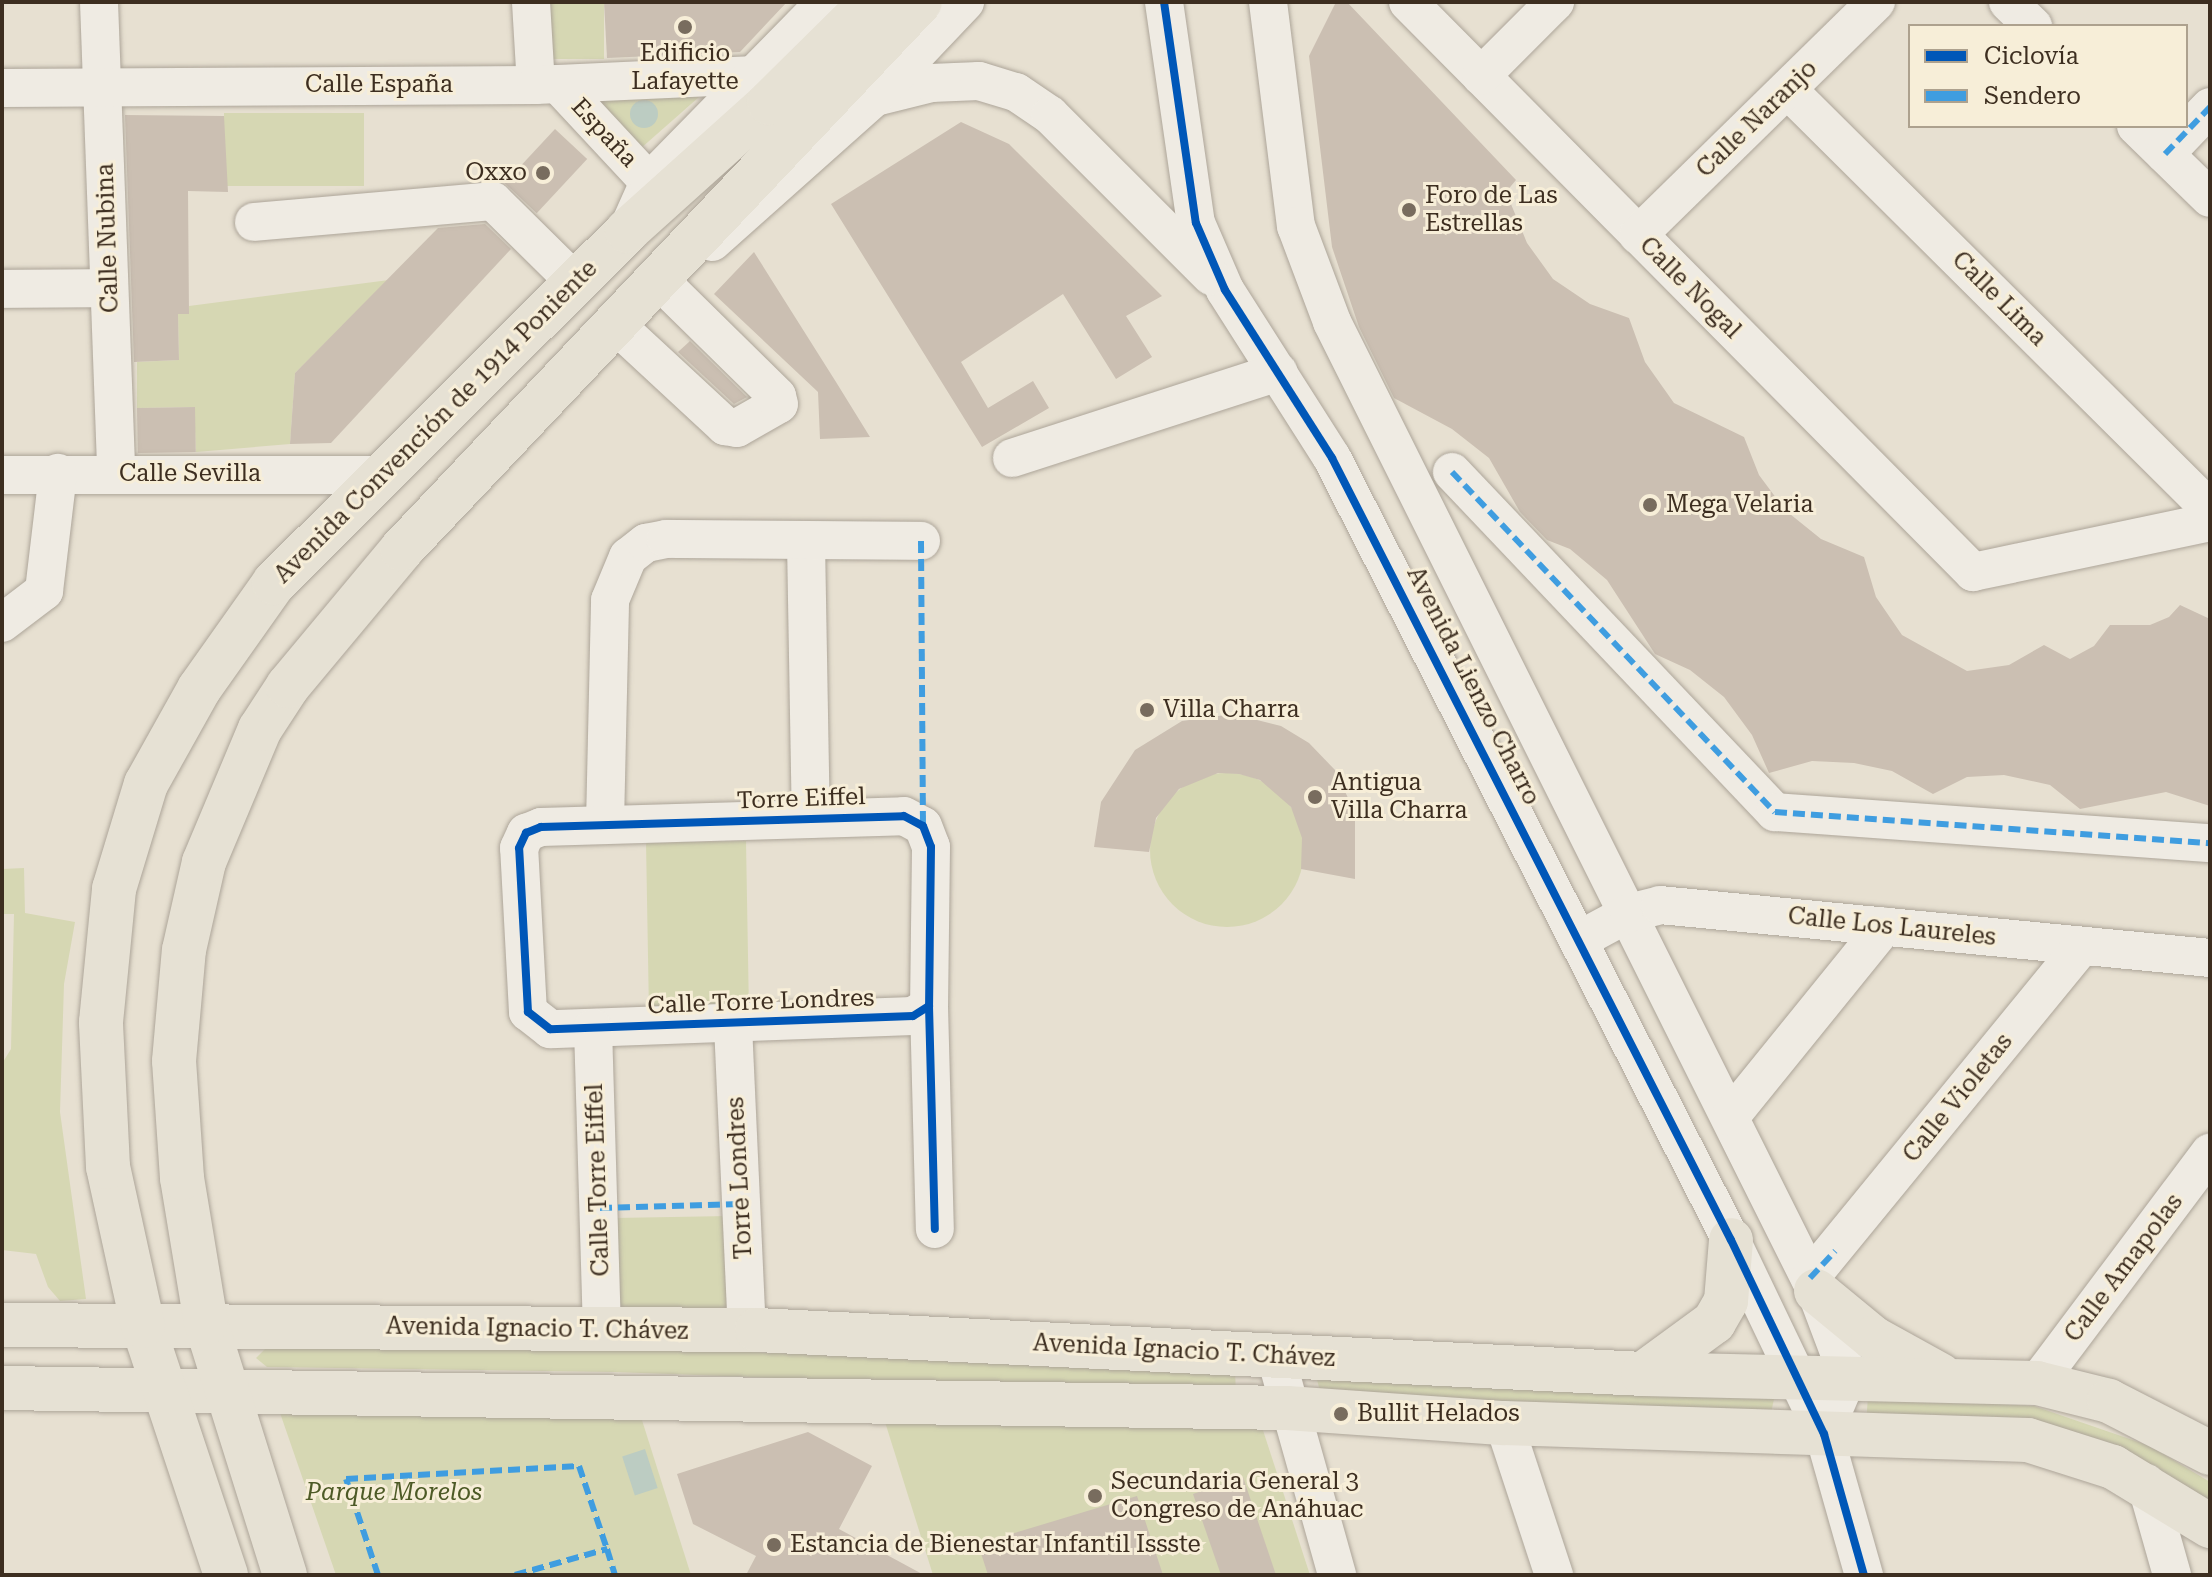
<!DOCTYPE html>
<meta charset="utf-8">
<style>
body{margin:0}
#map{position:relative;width:2212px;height:1577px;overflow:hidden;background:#e7e0d1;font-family:"Roboto Serif",serif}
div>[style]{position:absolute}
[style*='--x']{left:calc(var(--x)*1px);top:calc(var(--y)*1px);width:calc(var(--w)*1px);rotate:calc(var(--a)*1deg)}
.green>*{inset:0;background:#d6d7b3;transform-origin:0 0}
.round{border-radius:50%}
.water>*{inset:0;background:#bcccc2;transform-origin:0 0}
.building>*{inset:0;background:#cbbfb2;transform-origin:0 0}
.roads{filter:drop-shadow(0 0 2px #ada599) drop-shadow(0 0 2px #ada599)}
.minor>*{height:38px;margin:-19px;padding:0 19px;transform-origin:19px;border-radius:19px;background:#efebe3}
.major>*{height:44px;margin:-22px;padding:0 22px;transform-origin:22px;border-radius:22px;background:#e6e1d4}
.quiet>*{height:6px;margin-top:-3px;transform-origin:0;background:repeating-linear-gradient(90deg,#3f9de0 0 12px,transparent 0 18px)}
.cycleway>*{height:8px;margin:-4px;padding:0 4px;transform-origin:4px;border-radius:4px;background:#0057b8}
.dots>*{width:22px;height:22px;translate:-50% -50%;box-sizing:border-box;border:4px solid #f7eed8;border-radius:50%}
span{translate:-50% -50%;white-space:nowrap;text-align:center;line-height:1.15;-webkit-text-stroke:6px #f7eed8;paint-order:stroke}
.poi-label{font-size:24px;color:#3d2e20}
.right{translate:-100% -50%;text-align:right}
.left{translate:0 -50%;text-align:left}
.street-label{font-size:24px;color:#3d2e20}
.park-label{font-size:24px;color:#4d5a26;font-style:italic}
.frame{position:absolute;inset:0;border:4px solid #3d2e20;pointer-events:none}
.legend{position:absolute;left:1908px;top:24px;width:280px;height:104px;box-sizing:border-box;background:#f7eed8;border:2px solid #ada18e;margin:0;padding:10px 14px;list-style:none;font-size:24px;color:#3d2e20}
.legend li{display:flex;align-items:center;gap:16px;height:40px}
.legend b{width:40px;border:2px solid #ada18e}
</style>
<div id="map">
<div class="green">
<div style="left:549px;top:2px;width:55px;height:57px"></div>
<div style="clip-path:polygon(707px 90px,640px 149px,593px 93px)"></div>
<div style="left:364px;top:113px;width:73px;height:140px;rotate:90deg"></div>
<div style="clip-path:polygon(389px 280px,295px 373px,290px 444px,196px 452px,194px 407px,137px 408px,137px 362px,179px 360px,178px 314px,189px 313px,189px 306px)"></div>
<div class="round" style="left:1150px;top:773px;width:154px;height:154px"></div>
<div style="left:746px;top:841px;width:164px;height:100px;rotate:89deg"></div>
<div style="clip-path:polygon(24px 868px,25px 913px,75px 922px,64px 984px,60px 1112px,86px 1299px,60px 1301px,48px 1287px,36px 1254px,2px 1250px,3px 1062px,11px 1049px,14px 914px,2px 914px,2px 869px)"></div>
<div style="left:729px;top:1216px;width:95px;height:114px;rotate:89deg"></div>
<div style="clip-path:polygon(605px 1347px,1235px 1369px,1236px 1395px,614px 1372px,267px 1367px,256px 1358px,266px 1348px)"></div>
<div style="clip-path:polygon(1315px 1372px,1777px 1386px,1770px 1417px,1322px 1399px)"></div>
<div style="clip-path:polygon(1868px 1396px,2034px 1406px,2150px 1446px,2210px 1482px,2210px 1514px,2139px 1472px,1866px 1425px)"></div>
<div style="clip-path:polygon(279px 1410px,641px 1417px,691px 1575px,336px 1575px)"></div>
<div style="clip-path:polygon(1259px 1418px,1310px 1575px,933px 1575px,885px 1422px)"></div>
</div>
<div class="water">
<div class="round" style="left:630px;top:100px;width:28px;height:28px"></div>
<div style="left:645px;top:1449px;width:41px;height:24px;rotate:72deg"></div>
</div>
<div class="building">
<div style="clip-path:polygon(604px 2px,787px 2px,740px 52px,607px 58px)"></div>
<div style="clip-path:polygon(1336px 2px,1347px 2px,1516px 180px,1506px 192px,1527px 243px,1553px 279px,1590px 304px,1629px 318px,1645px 362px,1674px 403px,1744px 437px,1759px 475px,1785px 510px,1821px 539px,1864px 557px,1876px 597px,1902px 635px,1967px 671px,2009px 665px,2044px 645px,2070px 659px,2094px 646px,2110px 625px,2150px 625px,2169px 617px,2180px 605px,2210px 619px,2210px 806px,2166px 792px,2080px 809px,2050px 785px,2004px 775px,1967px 777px,1933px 794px,1892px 771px,1854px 763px,1812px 761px,1769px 773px,1752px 735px,1724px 697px,1690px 670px,1655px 654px,1607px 580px,1570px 549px,1547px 540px,1520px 512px,1489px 458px,1452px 429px,1394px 398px,1359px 327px,1332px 247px,1309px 56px)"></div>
<div style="clip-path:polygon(125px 115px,224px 116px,228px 192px,188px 191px,189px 314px,178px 314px,179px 360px,134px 362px)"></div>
<div style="clip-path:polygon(961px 122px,1009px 144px,1162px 296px,1126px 316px,1152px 357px,1116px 379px,1063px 294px,961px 362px,988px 408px,1033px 381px,1049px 408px,982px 447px,831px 204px)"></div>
<div style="left:555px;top:129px;width:44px;height:74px;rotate:43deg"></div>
<div style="clip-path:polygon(485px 224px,511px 249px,331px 443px,290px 444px,295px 373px,438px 228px)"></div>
<div style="clip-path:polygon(754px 252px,836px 382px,870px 437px,820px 439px,818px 392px,714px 294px)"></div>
<div style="clip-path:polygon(690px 341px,747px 397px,734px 404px,678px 352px)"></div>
<div style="left:195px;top:407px;width:45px;height:58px;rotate:89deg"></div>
<div style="clip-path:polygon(1233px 714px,1281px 726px,1309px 743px,1335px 770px,1355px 813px,1355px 879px,1301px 869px,1302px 838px,1291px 807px,1260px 780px,1239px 774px,1218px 773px,1179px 789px,1156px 818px,1149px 852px,1094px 847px,1101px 802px,1135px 750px,1182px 721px)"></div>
<div style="clip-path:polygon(808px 1432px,872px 1466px,839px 1529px,924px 1575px,746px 1575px,756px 1556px,693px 1524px,677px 1474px)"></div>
<div style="clip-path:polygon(1243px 1477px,1276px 1575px,1221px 1575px,1193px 1494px)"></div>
<div style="clip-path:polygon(1137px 1496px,1163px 1575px,988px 1575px,978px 1544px)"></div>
</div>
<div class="roads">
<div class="minor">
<div style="--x:99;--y:2;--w:472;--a:87.9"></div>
<div style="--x:531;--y:2;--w:83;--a:86.6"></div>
<div style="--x:1164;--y:2;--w:223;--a:81.8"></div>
<div style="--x:1196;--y:223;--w:73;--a:66.6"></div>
<div style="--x:1225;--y:290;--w:199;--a:57.5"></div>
<div style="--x:1332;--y:458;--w:878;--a:62.97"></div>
<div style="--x:1731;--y:1240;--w:215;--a:64.4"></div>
<div style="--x:1824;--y:1434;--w:147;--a:74.2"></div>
<div style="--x:1268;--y:2;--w:226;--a:82.9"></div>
<div style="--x:1296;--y:226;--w:103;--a:69.4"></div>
<div style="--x:1332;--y:322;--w:1083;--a:63.46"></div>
<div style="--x:1816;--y:1291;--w:91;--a:69.4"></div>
<div style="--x:1848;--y:1376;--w:30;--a:113"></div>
<div style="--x:1408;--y:2;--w:803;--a:45.25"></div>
<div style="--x:1973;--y:572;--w:242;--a:-11.9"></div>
<div style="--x:2008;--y:2;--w:35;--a:44"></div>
<div style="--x:1481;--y:76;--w:105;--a:-45"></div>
<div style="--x:558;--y:84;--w:134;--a:47.1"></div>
<div style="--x:2;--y:88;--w:534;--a:-0.32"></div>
<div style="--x:536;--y:85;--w:220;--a:-2.6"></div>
<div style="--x:1788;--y:90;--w:595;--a:44.8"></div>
<div style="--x:875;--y:97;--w:58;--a:-14"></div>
<div style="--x:931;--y:83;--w:48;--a:-2.4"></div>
<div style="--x:979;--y:81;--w:39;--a:17"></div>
<div style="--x:1016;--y:92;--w:41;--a:34.1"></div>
<div style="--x:1050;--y:115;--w:228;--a:45"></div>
<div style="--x:2136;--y:126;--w:103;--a:44.2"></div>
<div style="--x:2165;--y:154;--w:65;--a:-46.2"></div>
<div style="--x:254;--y:222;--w:240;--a:-5"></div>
<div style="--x:493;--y:201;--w:115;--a:44.6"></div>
<div style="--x:629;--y:227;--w:49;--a:-66"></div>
<div style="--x:649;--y:182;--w:252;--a:-45.6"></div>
<div style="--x:1638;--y:235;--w:333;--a:-44.4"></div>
<div style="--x:712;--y:242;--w:218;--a:-41.7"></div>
<div style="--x:875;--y:97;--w:131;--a:-46.5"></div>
<div style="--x:2;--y:289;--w:107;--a:-0.5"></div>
<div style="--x:616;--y:325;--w:149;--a:42.8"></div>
<div style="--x:725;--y:426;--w:12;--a:9"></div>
<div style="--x:737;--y:428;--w:48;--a:-29.7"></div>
<div style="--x:779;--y:404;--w:8;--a:-104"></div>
<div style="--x:777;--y:396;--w:165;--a:-135.5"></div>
<div style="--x:1012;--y:458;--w:280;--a:-17.9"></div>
<div style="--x:1452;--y:472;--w:469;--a:46.5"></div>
<div style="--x:1775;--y:812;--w:436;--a:4.1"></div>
<div style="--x:2;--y:475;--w:376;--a:0"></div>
<div style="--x:806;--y:542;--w:277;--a:89"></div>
<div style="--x:2;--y:623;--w:53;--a:-37.3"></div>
<div style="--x:44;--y:591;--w:119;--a:-83.2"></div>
<div style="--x:605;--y:824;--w:224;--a:-88.7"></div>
<div style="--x:610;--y:600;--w:47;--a:-67.3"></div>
<div style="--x:628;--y:557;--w:23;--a:-38"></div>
<div style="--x:646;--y:543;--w:20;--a:-11"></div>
<div style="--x:666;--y:539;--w:255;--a:0.4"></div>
<div style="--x:1581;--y:939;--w:55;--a:-28.4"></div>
<div style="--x:1629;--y:913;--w:32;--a:-14"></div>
<div style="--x:1660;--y:905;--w:553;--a:5.5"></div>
<div style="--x:929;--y:1006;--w:19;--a:148"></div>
<div style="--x:913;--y:1016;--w:363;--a:177.9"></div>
<div style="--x:550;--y:1029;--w:28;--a:-142"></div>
<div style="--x:528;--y:1012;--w:164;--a:-93.1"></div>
<div style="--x:519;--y:848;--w:17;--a:-65"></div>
<div style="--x:526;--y:833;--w:16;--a:-22"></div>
<div style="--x:541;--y:827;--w:363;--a:-1.7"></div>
<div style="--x:904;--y:816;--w:21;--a:28"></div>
<div style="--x:923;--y:826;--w:22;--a:69"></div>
<div style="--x:931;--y:847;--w:159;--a:90.7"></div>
<div style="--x:929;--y:1006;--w:223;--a:88.5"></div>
<div style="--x:733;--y:1025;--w:305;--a:87.4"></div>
<div style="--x:593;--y:1028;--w:303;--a:88.3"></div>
<div style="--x:1730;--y:1117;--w:245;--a:-51"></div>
<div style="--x:1810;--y:1278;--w:429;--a:-50.7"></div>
<div style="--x:1275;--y:1354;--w:230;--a:74.3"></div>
<div style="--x:2037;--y:1383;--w:288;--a:-53.1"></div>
<div style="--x:1504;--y:1423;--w:160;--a:71.8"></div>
<div style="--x:2146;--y:1483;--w:96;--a:74.2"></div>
</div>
<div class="major">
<div style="--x:1816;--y:1291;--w:74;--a:39.5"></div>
<div style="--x:1873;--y:1338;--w:77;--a:28.9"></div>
<div style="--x:2;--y:1325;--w:755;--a:0.38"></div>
<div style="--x:757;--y:1330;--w:887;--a:2.84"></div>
<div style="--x:1643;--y:1374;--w:394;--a:1.3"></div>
<div style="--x:2037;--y:1383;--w:74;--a:14"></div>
<div style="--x:2109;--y:1401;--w:114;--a:27.2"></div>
<div style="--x:1643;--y:1374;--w:88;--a:-36.2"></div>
<div style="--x:1714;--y:1322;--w:24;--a:-60"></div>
<div style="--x:1726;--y:1301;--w:61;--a:-85.3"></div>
<div style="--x:2;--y:1388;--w:1285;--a:0.89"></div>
<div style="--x:1287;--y:1408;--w:218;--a:4"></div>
<div style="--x:1504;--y:1423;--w:524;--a:1.86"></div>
<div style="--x:2028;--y:1440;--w:89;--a:17.6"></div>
<div style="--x:2113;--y:1467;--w:114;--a:31.3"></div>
<div style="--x:226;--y:1575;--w:262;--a:-108.4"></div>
<div style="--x:143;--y:1326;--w:163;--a:-102.4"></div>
<div style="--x:108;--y:1167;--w:145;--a:-92.8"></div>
<div style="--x:101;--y:1022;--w:134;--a:-84.4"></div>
<div style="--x:114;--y:889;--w:110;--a:-73.1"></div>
<div style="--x:146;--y:784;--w:109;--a:-60.8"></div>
<div style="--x:199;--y:689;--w:130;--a:-54.7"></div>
<div style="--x:274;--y:583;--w:499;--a:-44.9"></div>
<div style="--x:627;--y:231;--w:191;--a:-42"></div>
<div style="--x:769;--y:103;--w:144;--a:-44.7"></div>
<div style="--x:285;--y:1575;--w:264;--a:-107.4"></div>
<div style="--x:206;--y:1323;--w:147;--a:-99.4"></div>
<div style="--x:182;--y:1178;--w:117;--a:-93.9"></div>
<div style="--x:174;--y:1061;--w:111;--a:-84.9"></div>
<div style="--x:184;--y:950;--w:90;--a:-77.2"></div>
<div style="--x:204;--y:862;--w:144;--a:-67.2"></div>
<div style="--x:260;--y:729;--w:51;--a:-56.9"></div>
<div style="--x:288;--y:686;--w:178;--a:-50.2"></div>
<div style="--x:402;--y:549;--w:753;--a:-46.56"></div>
</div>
</div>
<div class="quiet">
<div style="--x:2165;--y:154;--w:65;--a:-46.2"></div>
<div style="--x:1452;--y:472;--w:469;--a:46.5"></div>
<div style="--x:1775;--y:812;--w:436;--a:4.1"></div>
<div style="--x:921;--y:541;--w:285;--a:89.6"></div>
<div style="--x:600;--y:1208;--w:142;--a:-1.6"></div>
<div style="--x:1810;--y:1278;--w:37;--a:-47"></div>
<div style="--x:378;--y:1575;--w:101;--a:-108.4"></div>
<div style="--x:346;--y:1479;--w:233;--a:-3.2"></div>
<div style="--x:579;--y:1466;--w:88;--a:71.4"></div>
<div style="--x:515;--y:1575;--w:96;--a:-15.8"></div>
<div style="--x:607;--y:1549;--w:27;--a:73"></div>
</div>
<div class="cycleway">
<div style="--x:1164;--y:2;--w:223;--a:81.8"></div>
<div style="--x:1196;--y:223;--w:73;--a:66.6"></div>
<div style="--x:1225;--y:290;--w:199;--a:57.5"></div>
<div style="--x:1332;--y:458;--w:878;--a:62.97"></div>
<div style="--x:1731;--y:1240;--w:215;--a:64.4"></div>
<div style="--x:1824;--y:1434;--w:147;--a:74.2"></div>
<div style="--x:929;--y:1006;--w:19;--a:148"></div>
<div style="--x:913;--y:1016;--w:363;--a:177.9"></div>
<div style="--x:550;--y:1029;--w:28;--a:-142"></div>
<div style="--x:528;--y:1012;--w:164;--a:-93.1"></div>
<div style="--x:519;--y:848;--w:17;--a:-65"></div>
<div style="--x:526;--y:833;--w:16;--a:-22"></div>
<div style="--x:541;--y:827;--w:363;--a:-1.7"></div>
<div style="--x:904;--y:816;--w:21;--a:28"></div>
<div style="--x:923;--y:826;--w:22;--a:69"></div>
<div style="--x:931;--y:847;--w:159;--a:90.7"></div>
<div style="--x:929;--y:1006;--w:223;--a:88.5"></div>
</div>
<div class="dots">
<div style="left:685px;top:27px;background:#786c5e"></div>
<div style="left:543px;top:173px;background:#786c5e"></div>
<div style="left:1409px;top:210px;background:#786c5e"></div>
<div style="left:1650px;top:505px;background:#786c5e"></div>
<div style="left:1147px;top:710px;background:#786c5e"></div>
<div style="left:1315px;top:797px;background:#786c5e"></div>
<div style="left:1341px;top:1414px;background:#786c5e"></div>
<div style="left:1095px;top:1496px;background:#786c5e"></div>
<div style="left:774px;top:1545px;background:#786c5e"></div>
</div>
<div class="poi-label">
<span style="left:685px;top:68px">Edificio<br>Lafayette</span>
<span class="right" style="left:527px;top:173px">Oxxo</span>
<span class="left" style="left:1425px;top:210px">Foro de Las<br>Estrellas</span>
<span class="left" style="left:1666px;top:505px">Mega Velaria</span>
<span class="left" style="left:1163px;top:710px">Villa Charra</span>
<span class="left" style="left:1331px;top:797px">Antigua<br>Villa Charra</span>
<span class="left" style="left:1357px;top:1414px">Bullit Helados</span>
<span class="left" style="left:1111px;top:1496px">Secundaria General 3<br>Congreso de Anáhuac</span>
<span class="left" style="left:790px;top:1545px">Estancia de Bienestar Infantil Issste</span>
</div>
<div class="street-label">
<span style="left:379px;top:85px">Calle España</span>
<span style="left:1757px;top:119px;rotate:-44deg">Calle Naranjo</span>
<span style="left:604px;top:133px;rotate:47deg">España</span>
<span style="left:108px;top:238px;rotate:-92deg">Calle Nubina</span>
<span style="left:1690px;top:288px;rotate:45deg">Calle Nogal</span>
<span style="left:1999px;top:299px;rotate:45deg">Calle Lima</span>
<span style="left:436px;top:422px;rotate:-45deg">Avenida Convención de 1914 Poniente</span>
<span style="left:190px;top:474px">Calle Sevilla</span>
<span style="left:1473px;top:686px;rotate:63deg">Avenida Lienzo Charro</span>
<span style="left:801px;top:799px;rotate:-2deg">Torre Eiffel</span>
<span style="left:1892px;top:927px;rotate:6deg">Calle Los Laureles</span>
<span style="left:761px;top:1002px;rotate:-2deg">Calle Torre Londres</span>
<span style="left:1958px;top:1098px;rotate:-51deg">Calle Violetas</span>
<span style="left:740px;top:1178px;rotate:-93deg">Torre Londres</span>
<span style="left:598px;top:1180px;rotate:-92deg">Calle Torre Eiffel</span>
<span style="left:2124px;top:1268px;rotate:-53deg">Calle Amapolas</span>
<span style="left:537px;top:1329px;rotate:1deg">Avenida Ignacio T. Chávez</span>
<span style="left:1184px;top:1351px;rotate:3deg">Avenida Ignacio T. Chávez</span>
</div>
<div class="park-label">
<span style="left:394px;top:1493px">Parque Morelos</span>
</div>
<div class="frame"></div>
<ul class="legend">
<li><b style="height:10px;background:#0057b8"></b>Ciclovía</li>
<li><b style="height:10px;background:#3f9de0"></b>Sendero</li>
</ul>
</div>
